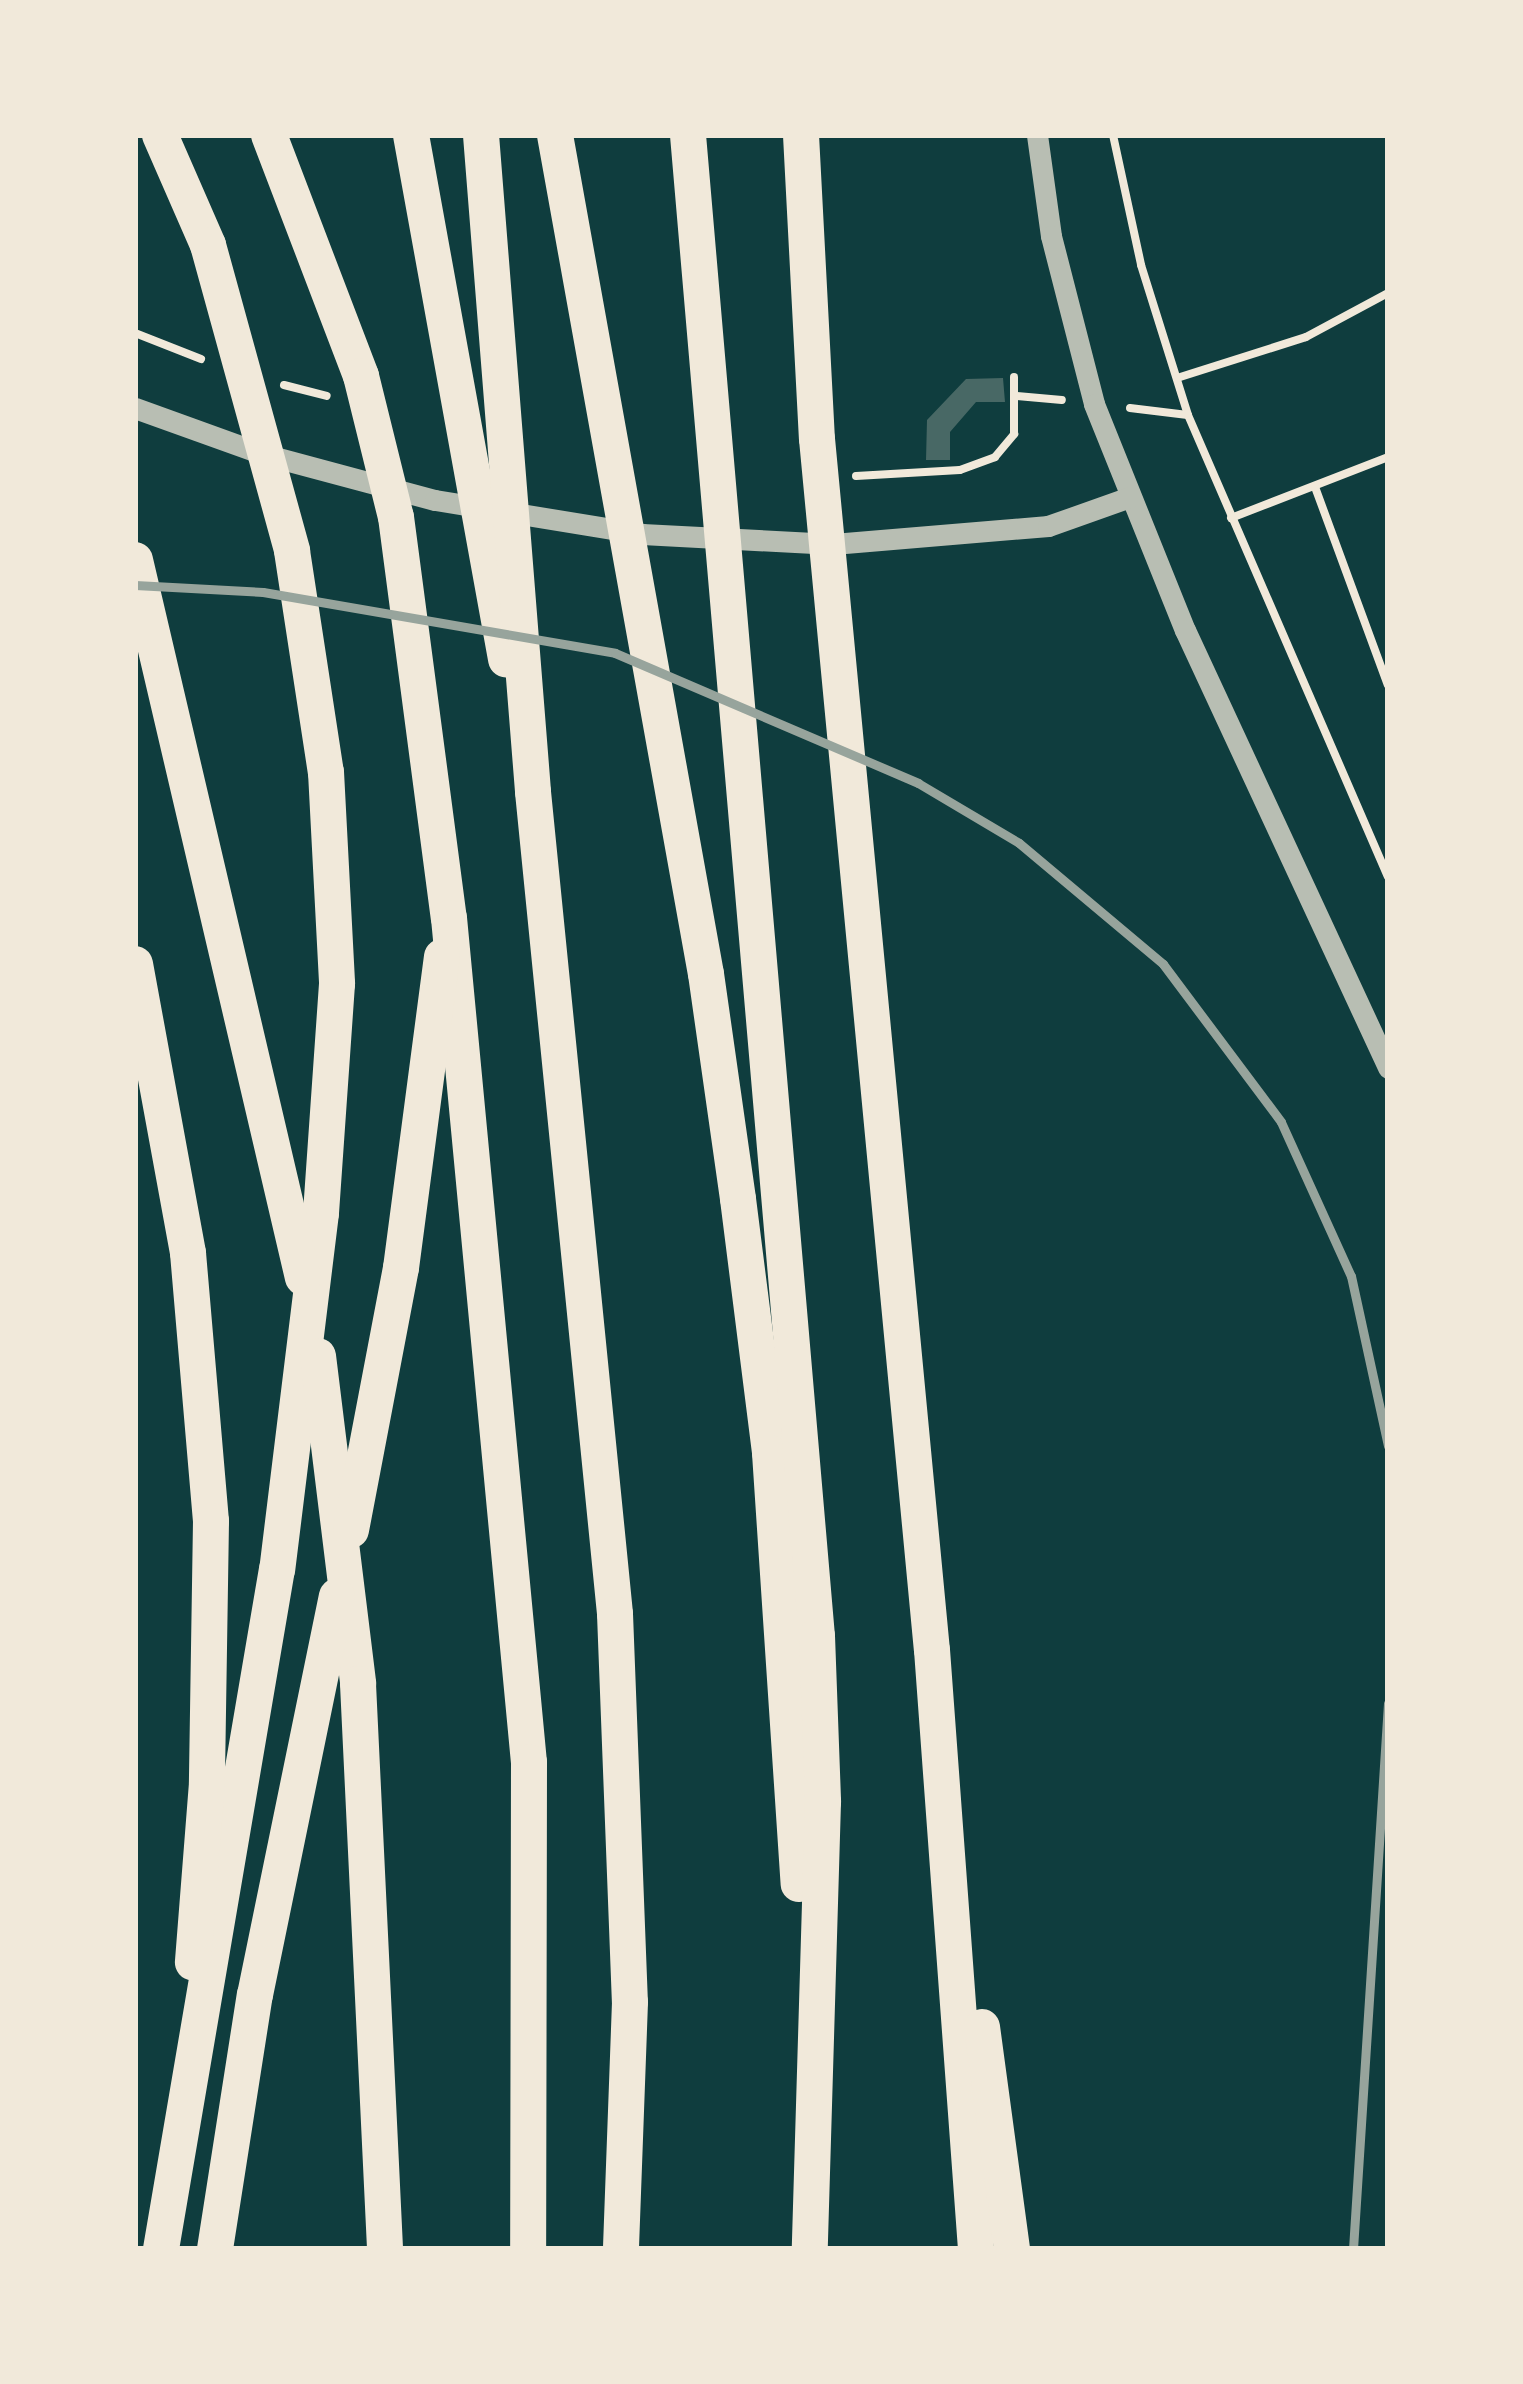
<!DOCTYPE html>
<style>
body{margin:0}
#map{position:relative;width:1523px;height:2384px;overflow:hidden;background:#0f3d3e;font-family:Karla,sans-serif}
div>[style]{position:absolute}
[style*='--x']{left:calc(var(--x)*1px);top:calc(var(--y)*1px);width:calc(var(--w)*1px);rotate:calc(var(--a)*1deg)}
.building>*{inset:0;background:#486865}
.path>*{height:8px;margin:-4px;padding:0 4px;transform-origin:4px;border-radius:4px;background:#f1e9da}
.tertiary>*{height:21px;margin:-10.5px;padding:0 10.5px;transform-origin:10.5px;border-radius:10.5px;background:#b8beb3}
.motorway>*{height:36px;margin:-18px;padding:0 18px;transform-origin:18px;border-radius:18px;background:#f1e9da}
.rail>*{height:9px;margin:-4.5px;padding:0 4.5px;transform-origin:4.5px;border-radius:4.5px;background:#97a49c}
span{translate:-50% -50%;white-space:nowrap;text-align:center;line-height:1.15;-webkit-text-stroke:9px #f1e9da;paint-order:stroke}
.frame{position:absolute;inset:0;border:138px solid #f1e9da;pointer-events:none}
</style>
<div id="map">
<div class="building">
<div style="clip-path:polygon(1003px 378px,1005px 402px,976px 402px,950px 432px,950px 460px,926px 460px,927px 420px,966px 379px)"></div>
</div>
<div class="path">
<div style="--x:1113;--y:135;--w:133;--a:77.8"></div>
<div style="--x:1141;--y:265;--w:157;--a:72.6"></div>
<div style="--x:1188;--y:415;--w:503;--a:66.59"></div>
<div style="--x:135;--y:333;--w:71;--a:21.5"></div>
<div style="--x:1177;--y:378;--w:135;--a:-17.6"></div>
<div style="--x:1306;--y:337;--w:93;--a:-28.2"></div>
<div style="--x:284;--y:385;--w:44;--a:14.3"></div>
<div style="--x:1017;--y:396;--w:45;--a:5.1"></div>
<div style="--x:1130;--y:408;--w:58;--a:6.9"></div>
<div style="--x:856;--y:476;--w:104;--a:-3.3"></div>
<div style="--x:960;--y:470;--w:37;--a:-20"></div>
<div style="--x:995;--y:457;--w:30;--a:-50"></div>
<div style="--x:1014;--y:434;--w:57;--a:-90"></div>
<div style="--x:1315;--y:487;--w:211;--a:69.8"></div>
<div style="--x:1231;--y:518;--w:168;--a:-21.2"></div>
</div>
<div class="tertiary">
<div style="--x:1037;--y:135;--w:102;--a:82.1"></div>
<div style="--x:1051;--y:236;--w:173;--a:75.6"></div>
<div style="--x:1094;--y:404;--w:244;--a:68.1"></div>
<div style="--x:1185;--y:630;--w:483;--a:65.1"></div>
<div style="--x:135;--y:408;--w:136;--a:19.8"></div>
<div style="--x:263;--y:454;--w:178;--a:15"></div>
<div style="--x:435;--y:500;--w:210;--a:9.3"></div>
<div style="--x:642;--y:534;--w:191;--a:3"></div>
<div style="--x:833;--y:544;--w:216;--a:-4.8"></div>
<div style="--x:1048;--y:526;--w:87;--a:-19.5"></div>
</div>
<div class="motorway">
<div style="--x:160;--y:135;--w:120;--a:66.4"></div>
<div style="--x:208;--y:245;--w:317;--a:74.6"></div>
<div style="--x:292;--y:551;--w:224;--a:81.3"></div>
<div style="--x:326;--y:772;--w:212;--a:87"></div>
<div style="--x:337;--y:984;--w:230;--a:94"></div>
<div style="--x:321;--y:1213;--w:359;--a:97"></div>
<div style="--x:277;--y:1569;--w:690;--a:99.68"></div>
<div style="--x:269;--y:135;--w:258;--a:69.1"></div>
<div style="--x:361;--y:376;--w:145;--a:76.1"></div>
<div style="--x:396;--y:517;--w:404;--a:82.5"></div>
<div style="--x:449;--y:918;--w:848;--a:84.59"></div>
<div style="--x:529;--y:1762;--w:487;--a:90.1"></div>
<div style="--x:411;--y:135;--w:533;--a:79.72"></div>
<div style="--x:481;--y:135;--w:659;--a:85.47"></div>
<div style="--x:533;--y:792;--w:826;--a:84.3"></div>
<div style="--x:615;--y:1614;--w:388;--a:87.8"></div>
<div style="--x:630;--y:2002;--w:247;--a:92.1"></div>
<div style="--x:555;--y:135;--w:852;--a:79.8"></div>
<div style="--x:706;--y:974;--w:227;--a:81.9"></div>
<div style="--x:738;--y:1199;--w:256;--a:82.8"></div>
<div style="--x:770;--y:1453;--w:432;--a:86.2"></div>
<div style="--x:688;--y:135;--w:1507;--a:85.09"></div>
<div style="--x:817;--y:1636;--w:166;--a:87.9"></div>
<div style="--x:823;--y:1802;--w:447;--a:91.7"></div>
<div style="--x:801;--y:135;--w:304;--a:87"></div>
<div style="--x:817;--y:439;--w:1216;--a:84.58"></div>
<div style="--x:932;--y:1650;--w:601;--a:85.8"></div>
<div style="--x:135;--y:560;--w:737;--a:76.83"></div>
<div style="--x:135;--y:964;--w:294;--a:79.6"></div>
<div style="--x:188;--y:1253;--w:269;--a:85.1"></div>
<div style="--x:211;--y:1521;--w:262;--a:90.9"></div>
<div style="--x:207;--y:1783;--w:180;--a:94.5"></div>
<div style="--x:318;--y:1356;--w:330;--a:83"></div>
<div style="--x:358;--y:1684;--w:566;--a:87.26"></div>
<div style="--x:351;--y:1530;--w:267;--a:-79.2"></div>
<div style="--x:401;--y:1268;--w:314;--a:-82.5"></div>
<div style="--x:982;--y:2027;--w:224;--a:82.3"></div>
<div style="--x:215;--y:2249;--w:257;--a:-81.1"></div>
<div style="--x:255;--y:1995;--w:407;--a:-78.4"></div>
</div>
<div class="rail">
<div style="--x:135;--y:585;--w:128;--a:3.1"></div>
<div style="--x:263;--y:592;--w:357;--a:9.8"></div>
<div style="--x:615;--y:653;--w:330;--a:23.2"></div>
<div style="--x:918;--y:783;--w:117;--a:30.7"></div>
<div style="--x:1019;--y:843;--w:188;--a:40"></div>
<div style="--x:1163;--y:964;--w:197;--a:53.2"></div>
<div style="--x:1281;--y:1122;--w:169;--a:65.6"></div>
<div style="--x:1351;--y:1276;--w:174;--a:77.7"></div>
<div style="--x:1353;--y:2249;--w:547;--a:-86.33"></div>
</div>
<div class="frame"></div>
</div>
